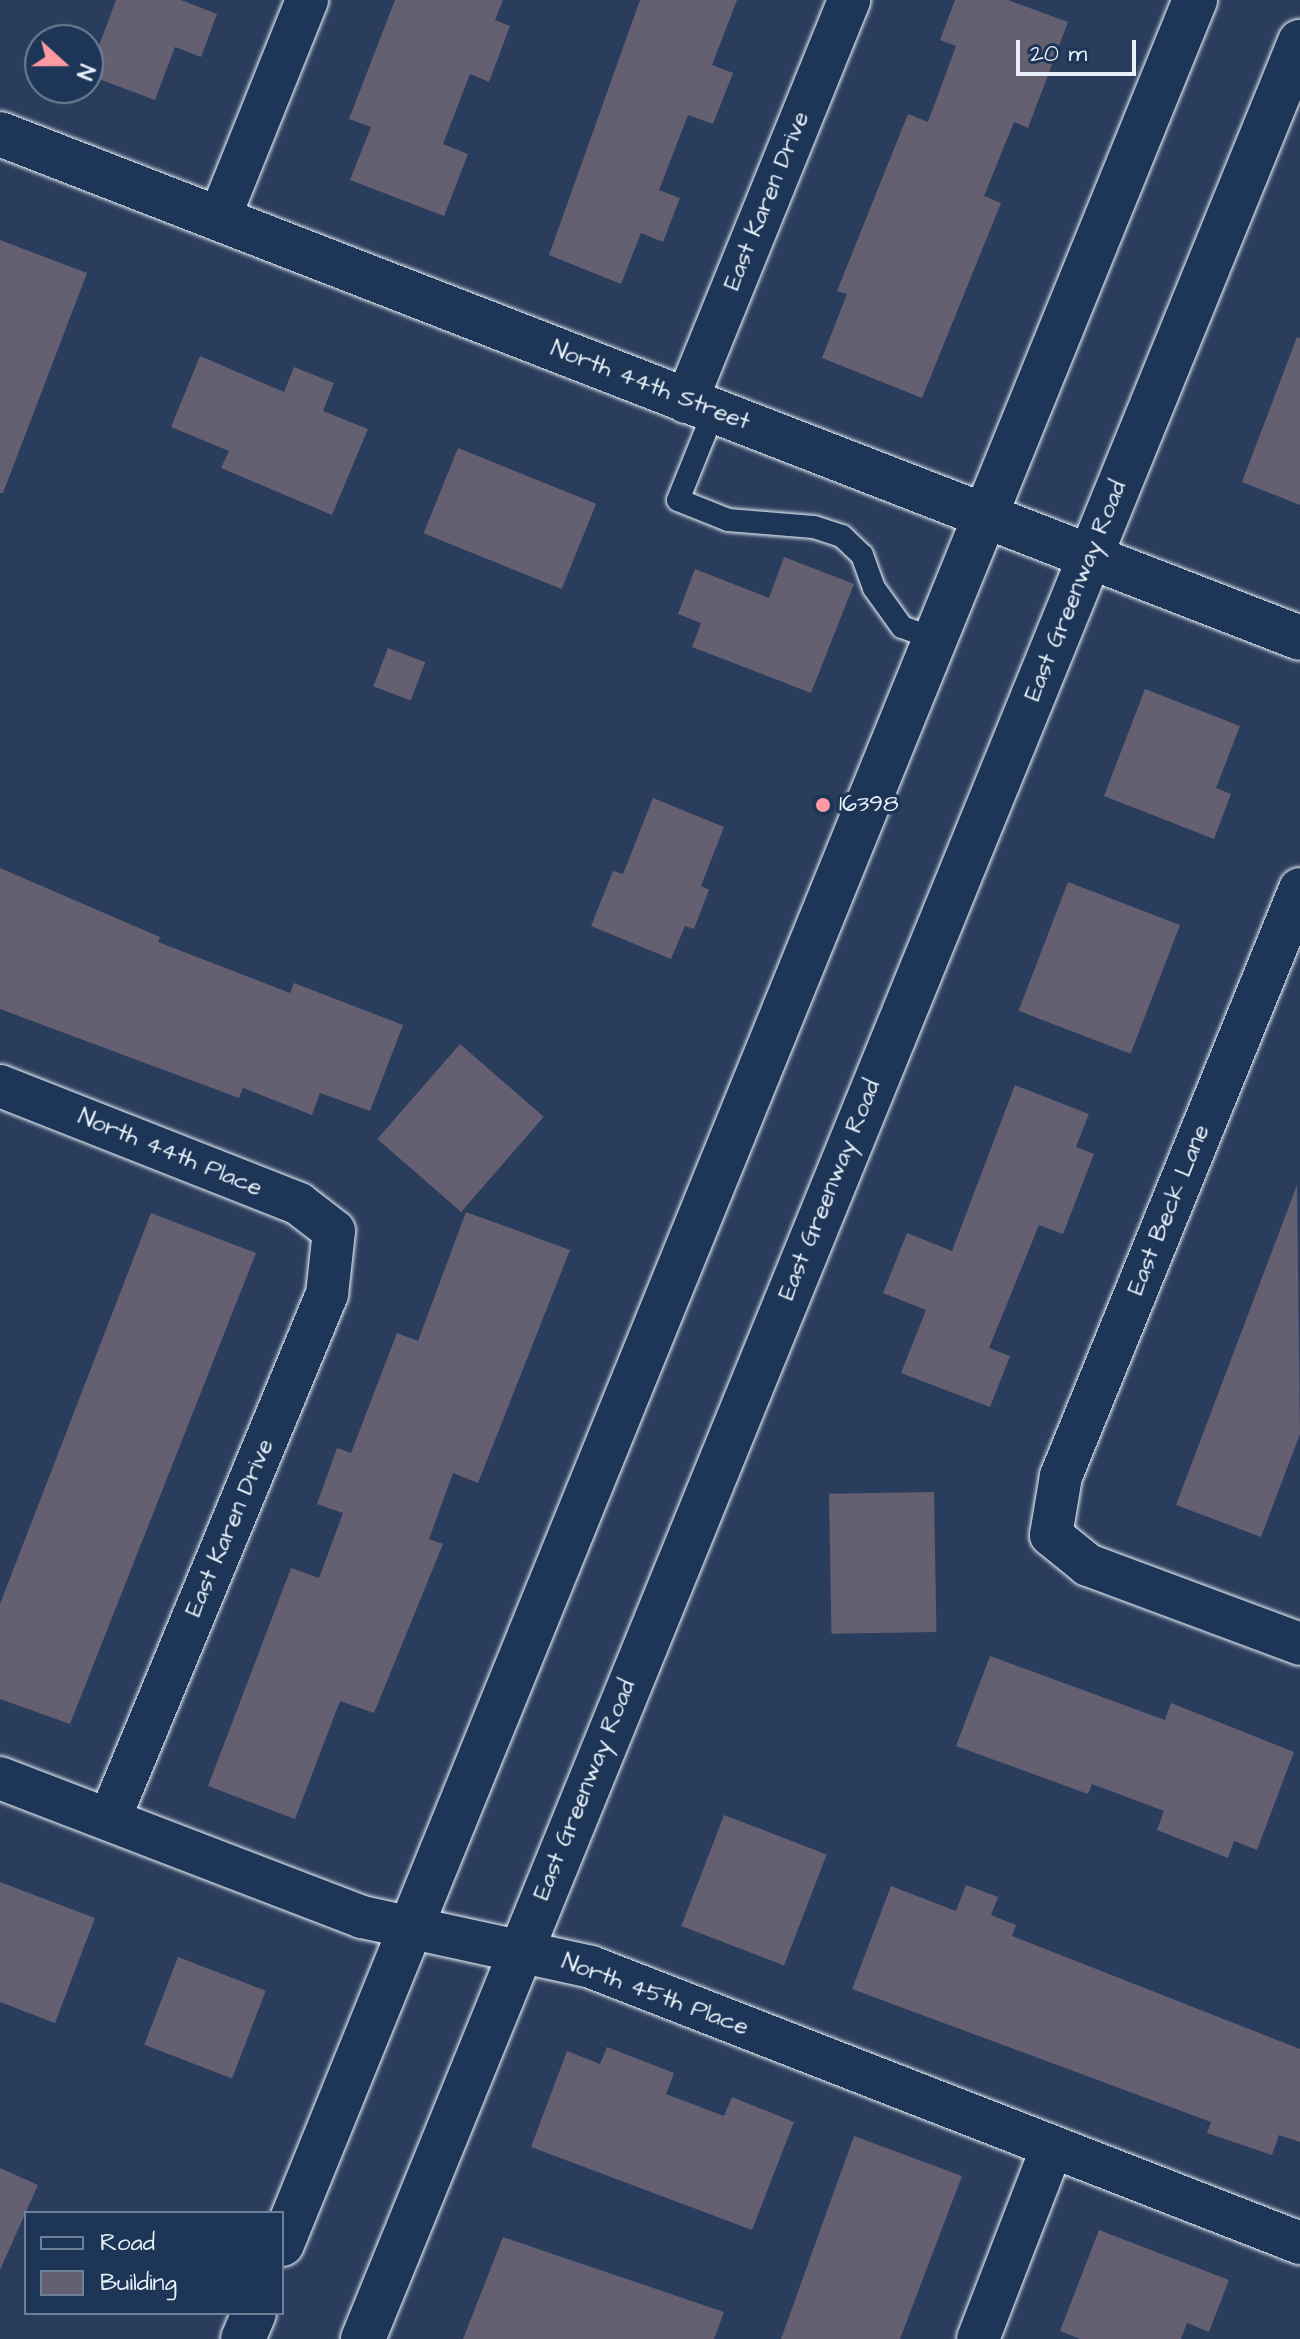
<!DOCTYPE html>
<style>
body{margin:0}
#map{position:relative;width:1300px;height:2339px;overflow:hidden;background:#2b3d5c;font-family:"Architects Daughter",sans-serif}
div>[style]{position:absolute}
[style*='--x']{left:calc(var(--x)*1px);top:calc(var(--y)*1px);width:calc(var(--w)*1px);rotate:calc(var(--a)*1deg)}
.building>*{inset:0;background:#645f71;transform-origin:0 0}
.roads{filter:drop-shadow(0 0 2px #e8f1f8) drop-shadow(0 0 2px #e8f1f8)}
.lane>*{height:22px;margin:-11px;padding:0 11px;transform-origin:11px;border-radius:11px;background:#1d3557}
.street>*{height:42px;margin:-21px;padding:0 21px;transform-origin:21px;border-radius:21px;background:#1d3557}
.secondary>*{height:44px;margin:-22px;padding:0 22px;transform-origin:22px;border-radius:22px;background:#1d3557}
.dots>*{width:22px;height:22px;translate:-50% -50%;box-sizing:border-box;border:4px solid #1d3557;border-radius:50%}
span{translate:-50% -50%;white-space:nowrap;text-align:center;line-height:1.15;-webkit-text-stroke:7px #1d3557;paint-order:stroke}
.street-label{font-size:24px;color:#e8f1f8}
.poi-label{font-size:24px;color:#e8f1f8}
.left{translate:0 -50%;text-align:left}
.legend{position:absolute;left:24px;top:2211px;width:260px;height:104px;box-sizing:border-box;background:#1d3557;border:2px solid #6e8097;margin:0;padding:10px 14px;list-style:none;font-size:24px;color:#e8f1f8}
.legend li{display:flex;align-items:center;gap:16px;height:40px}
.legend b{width:40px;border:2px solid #6e8097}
.north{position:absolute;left:24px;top:24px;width:80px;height:80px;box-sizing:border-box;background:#1d3557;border:2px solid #6e8097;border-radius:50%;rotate:111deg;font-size:22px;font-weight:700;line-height:32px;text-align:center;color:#e8f1f8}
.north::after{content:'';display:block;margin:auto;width:28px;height:36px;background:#ff9aa2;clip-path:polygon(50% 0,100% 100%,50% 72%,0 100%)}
.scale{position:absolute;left:1016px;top:40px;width:120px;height:36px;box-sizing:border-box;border:4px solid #e8f1f8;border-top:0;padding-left:10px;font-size:24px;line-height:28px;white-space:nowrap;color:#e8f1f8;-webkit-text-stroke:6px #1d3557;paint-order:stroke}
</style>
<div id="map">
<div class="building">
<div style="clip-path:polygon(116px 0,181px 0,217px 14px,201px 57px,175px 47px,155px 100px,88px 75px)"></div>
<div style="clip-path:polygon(395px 0,503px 0,495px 20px,510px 26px,489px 82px,470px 74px,443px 144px,468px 154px,444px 216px,350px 180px,371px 127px,349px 119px)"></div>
<div style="clip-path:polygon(640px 0,737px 0,712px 65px,733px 73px,713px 124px,688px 115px,659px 190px,680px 198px,663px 242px,641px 233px,621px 284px,549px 255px)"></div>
<div style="clip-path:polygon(955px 0,1008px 0,1068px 22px,1028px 128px,1014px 122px,984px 196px,1001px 203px,922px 398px,822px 358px,847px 294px,837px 291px,908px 114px,928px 122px,956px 46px,940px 40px)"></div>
<div style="clip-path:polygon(0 240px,87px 273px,3px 493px,0 493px)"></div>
<div style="clip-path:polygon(1297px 337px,1300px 338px,1300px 505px,1242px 482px)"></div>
<div style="clip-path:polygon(200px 356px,284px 392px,294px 367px,334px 383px,323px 411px,368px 429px,332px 515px,221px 468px,229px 451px,171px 427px)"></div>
<div style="left:458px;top:448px;width:149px;height:92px;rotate:22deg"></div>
<div style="clip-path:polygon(784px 557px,854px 584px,811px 693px,692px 647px,701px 623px,678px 614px,695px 569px,769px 598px)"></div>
<div style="left:388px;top:648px;width:40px;height:41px;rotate:21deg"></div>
<div style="clip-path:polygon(1145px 689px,1240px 726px,1216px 788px,1231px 794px,1214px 839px,1104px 796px)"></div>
<div style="clip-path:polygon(653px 798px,724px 827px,701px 886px,709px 890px,694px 929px,685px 926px,671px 959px,591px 926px,613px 871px,623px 874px)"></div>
<div style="clip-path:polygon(0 868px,160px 937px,158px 942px,290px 993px,294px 983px,403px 1025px,370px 1111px,320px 1093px,312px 1115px,243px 1088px,239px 1098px,0 1009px)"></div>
<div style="left:1068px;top:882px;width:120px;height:138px;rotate:21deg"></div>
<div style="left:460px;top:1044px;width:111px;height:126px;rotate:41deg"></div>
<div style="clip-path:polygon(1015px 1085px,1089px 1114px,1076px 1147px,1094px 1154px,1063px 1234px,1039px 1225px,989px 1348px,1010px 1356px,990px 1407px,901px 1373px,926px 1310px,883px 1293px,907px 1233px,952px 1251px)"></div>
<div style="clip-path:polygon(1297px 1185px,1300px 1434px,1261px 1537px,1176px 1505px)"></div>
<div style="clip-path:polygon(466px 1212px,570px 1250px,478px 1483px,453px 1473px,429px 1539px,443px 1544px,374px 1713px,340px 1701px,295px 1819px,208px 1786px,291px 1568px,319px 1578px,343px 1513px,317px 1504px,337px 1448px,351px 1453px,397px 1333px,418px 1341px)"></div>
<div style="clip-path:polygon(151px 1213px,256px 1253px,70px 1724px,0 1699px,0 1604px)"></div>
<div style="left:934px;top:1492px;width:140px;height:105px;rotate:89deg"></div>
<div style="clip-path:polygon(990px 1656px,1165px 1720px,1171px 1703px,1294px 1752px,1257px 1850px,1234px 1841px,1228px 1858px,1157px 1830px,1164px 1811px,1092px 1784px,1088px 1794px,956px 1746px)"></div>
<div style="left:724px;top:1815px;width:110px;height:119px;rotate:21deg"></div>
<div style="clip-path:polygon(0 1882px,95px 1918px,55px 2023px,0 2002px)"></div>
<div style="clip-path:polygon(966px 1885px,998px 1897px,991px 1915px,1016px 1925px,1012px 1936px,1300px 2049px,1300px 2142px,1279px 2135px,1272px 2155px,1207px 2133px,1211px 2122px,852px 1989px,891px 1886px,956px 1911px)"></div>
<div style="left:178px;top:1957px;width:94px;height:94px;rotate:21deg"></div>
<div style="clip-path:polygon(607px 2047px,674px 2073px,666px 2094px,724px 2116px,732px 2097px,794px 2122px,752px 2230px,531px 2147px,567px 2051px,600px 2064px)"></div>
<div style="clip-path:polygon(854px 2136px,962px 2176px,900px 2339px,781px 2339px)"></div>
<div style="clip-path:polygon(0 2168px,38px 2185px,0 2270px)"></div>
<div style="clip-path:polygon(1099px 2230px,1229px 2280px,1209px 2332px,1187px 2323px,1181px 2339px,1080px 2339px,1060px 2331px)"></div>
<div style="clip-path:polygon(503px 2237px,724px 2312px,714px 2339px,463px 2339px)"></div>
</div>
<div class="roads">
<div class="lane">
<div style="--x:714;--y:411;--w:96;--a:112"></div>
<div style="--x:678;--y:500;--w:54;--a:21.8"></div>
<div style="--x:728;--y:520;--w:86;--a:4.7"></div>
<div style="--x:814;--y:527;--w:29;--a:18"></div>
<div style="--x:842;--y:536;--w:28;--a:44"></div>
<div style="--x:862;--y:555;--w:35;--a:70"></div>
<div style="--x:874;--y:588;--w:48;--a:54.3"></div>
<div style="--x:902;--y:627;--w:35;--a:20"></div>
</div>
<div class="street">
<div style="--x:219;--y:219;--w:236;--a:-68.1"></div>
<div style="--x:686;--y:402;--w:434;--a:-67.9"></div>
<div style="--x:1300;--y:889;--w:634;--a:112.15"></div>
<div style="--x:1061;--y:1476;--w:60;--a:99.6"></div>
<div style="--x:1051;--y:1535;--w:48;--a:39"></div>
<div style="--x:1088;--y:1565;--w:226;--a:20.4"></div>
<div style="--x:0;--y:1086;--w:321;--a:21.5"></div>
<div style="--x:299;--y:1204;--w:44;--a:37.6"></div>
<div style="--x:334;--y:1231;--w:63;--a:96.3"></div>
<div style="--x:327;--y:1294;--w:569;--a:112.51"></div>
<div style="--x:0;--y:1778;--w:388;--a:21"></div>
<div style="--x:362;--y:1917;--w:234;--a:12.3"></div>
<div style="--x:591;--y:1967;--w:761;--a:21.27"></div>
<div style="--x:978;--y:2339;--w:206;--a:-68.9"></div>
</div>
<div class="secondary">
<div style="--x:0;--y:134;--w:1394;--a:21.19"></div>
<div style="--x:282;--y:2244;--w:2423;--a:-67.86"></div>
<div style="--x:243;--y:2339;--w:28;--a:-67"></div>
<div style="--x:363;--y:2339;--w:2481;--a:-67.81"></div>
</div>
</div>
<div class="dots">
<div style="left:823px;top:805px;background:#ff9aa2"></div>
</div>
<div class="street-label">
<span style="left:767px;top:201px;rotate:-68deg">East Karen Drive</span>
<span style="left:650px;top:386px;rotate:21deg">North 44th Street</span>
<span style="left:1076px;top:591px;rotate:-68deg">East Greenway Road</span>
<span style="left:170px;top:1153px;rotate:22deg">North 44th Place</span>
<span style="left:830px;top:1190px;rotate:-68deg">East Greenway Road</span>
<span style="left:1169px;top:1210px;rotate:-68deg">East Beck Lane</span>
<span style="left:230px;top:1528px;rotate:-67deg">East Karen Drive</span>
<span style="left:585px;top:1790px;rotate:-68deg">East Greenway Road</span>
<span style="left:655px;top:1995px;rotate:20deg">North 45th Place</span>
</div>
<div class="poi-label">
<span class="left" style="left:839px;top:805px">16398</span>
</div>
<ul class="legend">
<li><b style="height:10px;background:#1d3557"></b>Road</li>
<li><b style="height:22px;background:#645f71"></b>Building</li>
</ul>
<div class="north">N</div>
<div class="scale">20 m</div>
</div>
